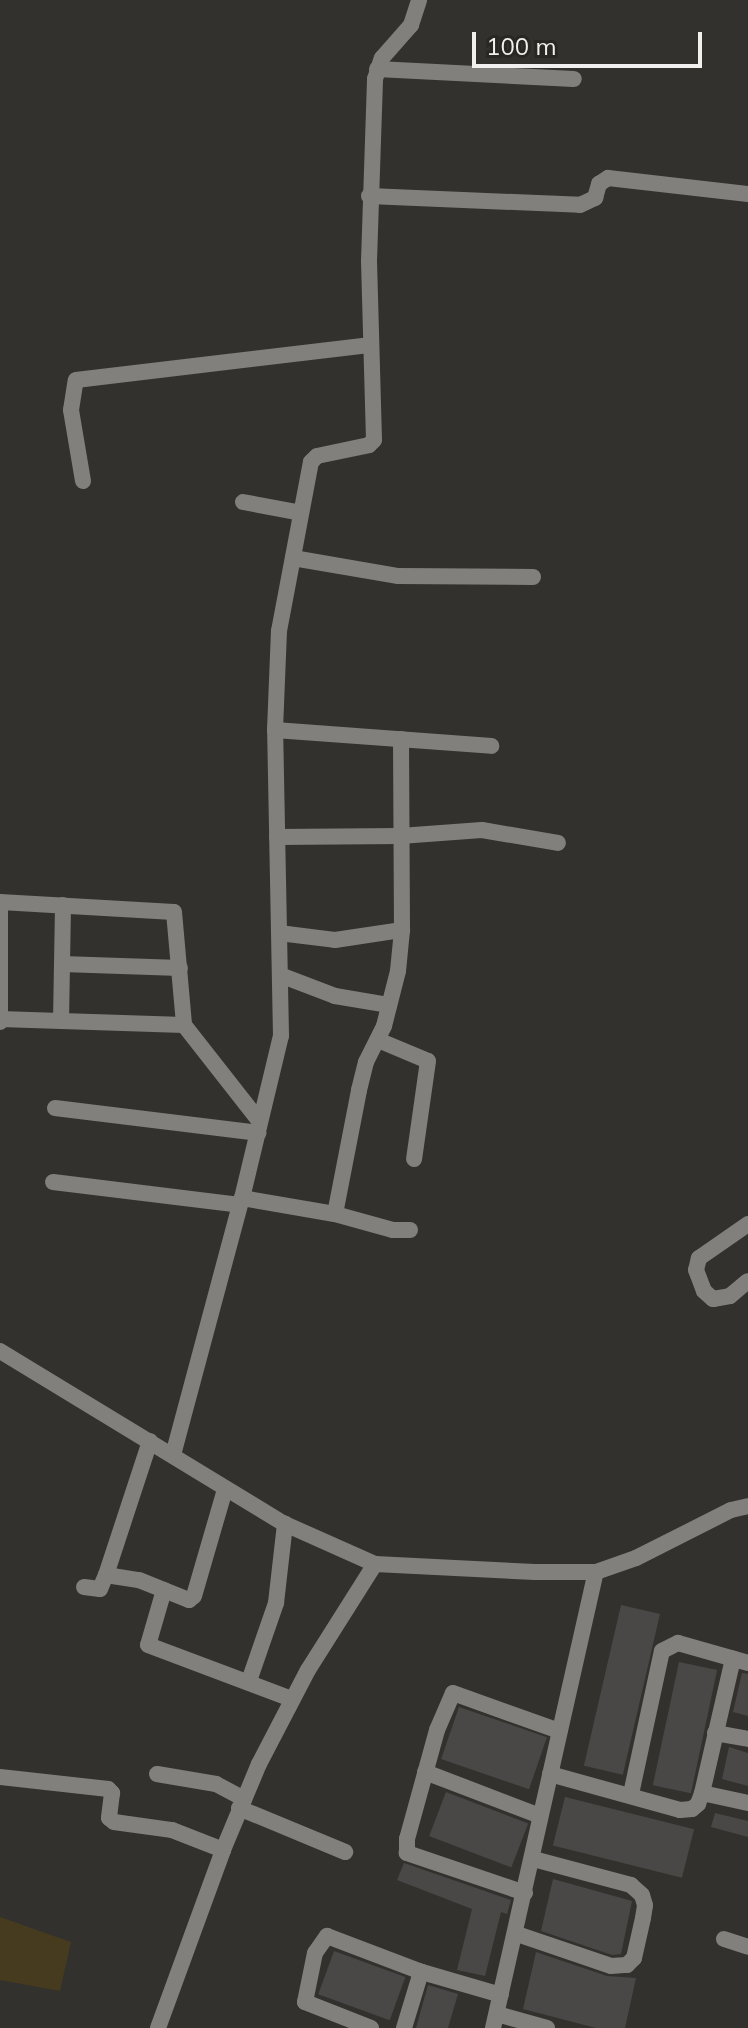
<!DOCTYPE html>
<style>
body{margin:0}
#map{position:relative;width:748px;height:2028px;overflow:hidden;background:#32312e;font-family:Mulish,sans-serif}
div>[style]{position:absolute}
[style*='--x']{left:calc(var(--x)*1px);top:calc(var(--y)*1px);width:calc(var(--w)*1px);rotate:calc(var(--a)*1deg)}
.green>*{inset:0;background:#463b1e}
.building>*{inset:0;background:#494846;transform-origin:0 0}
.minor>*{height:16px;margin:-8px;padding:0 8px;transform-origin:8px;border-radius:8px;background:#81807d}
span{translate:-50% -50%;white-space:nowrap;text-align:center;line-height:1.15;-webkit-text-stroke:8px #282724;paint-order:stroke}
.scale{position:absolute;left:472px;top:32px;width:230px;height:36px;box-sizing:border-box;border:4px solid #f1f0ef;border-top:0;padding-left:10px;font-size:24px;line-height:28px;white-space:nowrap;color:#f1f0ef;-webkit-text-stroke:6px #282724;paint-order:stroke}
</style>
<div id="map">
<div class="green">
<div style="clip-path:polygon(0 1917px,71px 1942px,60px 1991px,0 1980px)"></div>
</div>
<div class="building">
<div style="left:621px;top:1605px;width:40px;height:165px;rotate:13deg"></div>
<div style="left:679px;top:1662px;width:39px;height:126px;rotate:12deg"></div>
<div style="clip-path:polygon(742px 1673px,748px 1674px,748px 1716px,733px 1712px)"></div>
<div style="left:459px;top:1707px;width:93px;height:55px;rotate:19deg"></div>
<div style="clip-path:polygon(729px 1747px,748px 1753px,748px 1786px,722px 1779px)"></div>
<div style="left:446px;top:1792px;width:88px;height:47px;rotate:21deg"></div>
<div style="left:565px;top:1797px;width:133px;height:50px;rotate:14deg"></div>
<div style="clip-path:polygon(715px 1813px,748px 1821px,748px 1837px,711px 1827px)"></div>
<div style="clip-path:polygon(404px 1863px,511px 1900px,507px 1914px,501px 1912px,485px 1976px,457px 1970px,472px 1909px,397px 1880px)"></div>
<div style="clip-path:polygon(553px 1879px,632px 1901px,621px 1954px,612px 1955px,541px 1931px)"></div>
<div style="left:334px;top:1951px;width:76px;height:46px;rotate:20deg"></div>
<div style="clip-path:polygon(536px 1952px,607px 1976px,636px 1978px,625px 2028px,596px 2028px,523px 2009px)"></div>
<div style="clip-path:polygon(428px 1985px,458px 1994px,448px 2028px,416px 2028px)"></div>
</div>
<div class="minor">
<div style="--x:377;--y:69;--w:197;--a:2.9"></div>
<div style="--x:369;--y:196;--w:211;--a:2.4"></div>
<div style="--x:580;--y:205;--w:17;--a:-25"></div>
<div style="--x:595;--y:198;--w:15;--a:-74"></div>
<div style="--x:599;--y:184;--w:11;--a:-34"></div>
<div style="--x:608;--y:178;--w:141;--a:6.5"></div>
<div style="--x:83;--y:481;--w:72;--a:-99.6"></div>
<div style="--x:71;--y:410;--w:30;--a:-81"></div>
<div style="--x:76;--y:380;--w:295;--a:-6.8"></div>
<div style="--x:243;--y:502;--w:59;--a:10.7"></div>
<div style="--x:293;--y:558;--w:107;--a:9.7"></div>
<div style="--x:398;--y:576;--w:135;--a:0.4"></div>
<div style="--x:275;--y:730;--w:217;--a:4.2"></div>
<div style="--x:277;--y:837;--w:123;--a:-0.5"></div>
<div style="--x:400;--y:836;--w:82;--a:-4.2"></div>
<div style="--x:482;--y:830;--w:77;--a:9.7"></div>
<div style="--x:0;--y:902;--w:174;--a:3.3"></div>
<div style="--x:174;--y:912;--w:113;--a:84.9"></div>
<div style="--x:184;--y:1025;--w:123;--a:51.9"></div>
<div style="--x:279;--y:933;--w:56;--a:7.1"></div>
<div style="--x:335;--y:940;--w:68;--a:-8.5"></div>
<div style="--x:62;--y:964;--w:118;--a:1.9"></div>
<div style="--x:280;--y:975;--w:59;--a:20.9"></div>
<div style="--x:335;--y:996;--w:55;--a:9.5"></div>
<div style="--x:0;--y:1019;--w:184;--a:1.9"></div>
<div style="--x:61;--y:1021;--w:116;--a:-89"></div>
<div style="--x:0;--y:1022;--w:120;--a:-90"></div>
<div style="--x:378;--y:1040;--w:54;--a:22.8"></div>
<div style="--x:428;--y:1061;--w:99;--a:98.1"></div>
<div style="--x:55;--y:1108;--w:205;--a:7"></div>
<div style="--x:53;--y:1182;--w:188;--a:7"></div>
<div style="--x:242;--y:1198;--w:94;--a:9.8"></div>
<div style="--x:335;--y:1214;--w:60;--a:15.4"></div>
<div style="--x:393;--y:1230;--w:17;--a:0"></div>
<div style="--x:335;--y:1214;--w:126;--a:-79"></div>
<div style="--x:359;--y:1090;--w:29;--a:-76"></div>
<div style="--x:366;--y:1062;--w:40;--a:-63.4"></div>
<div style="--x:384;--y:1026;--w:57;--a:-75.7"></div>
<div style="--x:398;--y:971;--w:41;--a:-84.4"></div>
<div style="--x:402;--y:930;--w:191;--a:-90.3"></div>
<div style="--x:748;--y:1224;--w:60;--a:145.2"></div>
<div style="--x:699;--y:1258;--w:12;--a:104"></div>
<div style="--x:696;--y:1270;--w:22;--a:69"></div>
<div style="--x:704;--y:1291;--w:12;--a:42"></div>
<div style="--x:713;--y:1299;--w:17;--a:-10"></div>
<div style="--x:730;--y:1296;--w:23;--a:-40"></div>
<div style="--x:0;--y:1351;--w:333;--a:31.3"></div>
<div style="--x:285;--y:1524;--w:98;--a:24"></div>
<div style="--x:375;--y:1564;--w:160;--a:2.9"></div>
<div style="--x:535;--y:1572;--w:61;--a:0"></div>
<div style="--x:596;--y:1572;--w:42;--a:-19.3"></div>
<div style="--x:636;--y:1558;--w:106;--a:-26.8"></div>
<div style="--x:731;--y:1510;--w:17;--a:-13"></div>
<div style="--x:173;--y:1455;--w:266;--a:-75"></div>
<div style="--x:242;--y:1198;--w:167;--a:-76.5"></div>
<div style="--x:281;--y:1036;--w:306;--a:-91.1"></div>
<div style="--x:275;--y:730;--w:99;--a:-87.7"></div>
<div style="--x:279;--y:631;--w:172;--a:-79.3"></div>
<div style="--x:311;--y:462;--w:8;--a:-45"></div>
<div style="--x:317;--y:456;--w:53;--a:-11.9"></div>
<div style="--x:369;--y:445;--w:7;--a:-45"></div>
<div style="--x:374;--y:440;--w:179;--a:-91.6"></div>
<div style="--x:369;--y:261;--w:182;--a:-88.1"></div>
<div style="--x:375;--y:79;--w:22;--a:-72"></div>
<div style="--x:382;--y:58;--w:44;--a:-48.7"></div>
<div style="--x:411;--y:25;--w:26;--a:-72"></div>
<div style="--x:106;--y:1575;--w:141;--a:-71.8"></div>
<div style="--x:84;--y:1587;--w:16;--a:7"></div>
<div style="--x:100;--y:1589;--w:15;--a:-67"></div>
<div style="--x:106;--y:1575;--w:33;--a:9"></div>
<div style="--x:139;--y:1580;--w:54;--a:21.8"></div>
<div style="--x:189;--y:1600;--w:6;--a:-39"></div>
<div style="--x:194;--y:1596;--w:111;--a:-73.8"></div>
<div style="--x:164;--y:1590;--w:57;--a:106.2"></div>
<div style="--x:148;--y:1645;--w:154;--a:20.6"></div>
<div style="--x:249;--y:1681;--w:83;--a:-70.9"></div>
<div style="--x:276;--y:1603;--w:80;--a:-83.5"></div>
<div style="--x:715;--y:1733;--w:34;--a:10"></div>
<div style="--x:425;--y:1772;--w:123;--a:20.9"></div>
<div style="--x:157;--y:1774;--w:60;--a:9.6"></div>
<div style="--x:216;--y:1784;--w:32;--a:28"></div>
<div style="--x:550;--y:1774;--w:135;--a:15.5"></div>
<div style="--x:680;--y:1810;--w:12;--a:-5"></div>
<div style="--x:692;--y:1809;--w:8;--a:-40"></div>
<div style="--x:698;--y:1804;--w:12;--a:-70"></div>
<div style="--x:702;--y:1793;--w:138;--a:-77"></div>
<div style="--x:0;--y:1777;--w:109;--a:6.3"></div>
<div style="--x:108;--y:1789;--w:6;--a:45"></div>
<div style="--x:112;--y:1793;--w:25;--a:97"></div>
<div style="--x:109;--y:1818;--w:6;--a:39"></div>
<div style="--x:114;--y:1822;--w:59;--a:7.9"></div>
<div style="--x:172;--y:1830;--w:55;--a:21.4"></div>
<div style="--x:702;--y:1793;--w:47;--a:12.3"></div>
<div style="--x:631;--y:1794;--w:146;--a:-77.8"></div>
<div style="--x:662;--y:1651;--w:18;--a:-27"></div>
<div style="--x:678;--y:1643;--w:73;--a:15.9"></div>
<div style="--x:239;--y:1808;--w:115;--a:22.5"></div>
<div style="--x:525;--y:1893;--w:125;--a:-161.3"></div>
<div style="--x:407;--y:1853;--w:14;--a:-90"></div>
<div style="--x:407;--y:1839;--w:113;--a:-74.6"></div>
<div style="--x:437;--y:1730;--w:40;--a:-66.6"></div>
<div style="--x:453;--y:1693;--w:113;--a:19.7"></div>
<div style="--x:517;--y:1934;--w:99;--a:18.8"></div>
<div style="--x:611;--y:1966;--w:16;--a:-4"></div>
<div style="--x:627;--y:1965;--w:10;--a:-45"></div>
<div style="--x:634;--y:1958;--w:41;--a:-77.3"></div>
<div style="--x:643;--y:1918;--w:13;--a:-81"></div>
<div style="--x:645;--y:1905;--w:10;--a:-107"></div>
<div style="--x:642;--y:1895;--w:15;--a:-138"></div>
<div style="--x:631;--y:1885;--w:101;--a:-165.1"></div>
<div style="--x:724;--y:1939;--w:25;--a:18"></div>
<div style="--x:497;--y:2014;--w:52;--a:15.6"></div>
<div style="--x:158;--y:2028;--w:189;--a:-69.9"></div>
<div style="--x:223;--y:1850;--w:93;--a:-67.3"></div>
<div style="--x:259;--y:1764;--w:106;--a:-62.5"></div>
<div style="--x:308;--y:1670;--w:125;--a:-57.7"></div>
<div style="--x:371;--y:2028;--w:71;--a:-158.5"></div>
<div style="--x:305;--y:2002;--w:50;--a:-78.5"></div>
<div style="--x:315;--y:1953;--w:21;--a:-55"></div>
<div style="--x:327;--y:1936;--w:102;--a:20.8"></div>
<div style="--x:422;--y:1972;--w:82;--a:16.2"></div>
<div style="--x:404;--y:2028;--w:59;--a:-73.1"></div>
<div style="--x:493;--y:2028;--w:467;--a:-77.3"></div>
</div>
<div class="scale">100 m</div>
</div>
